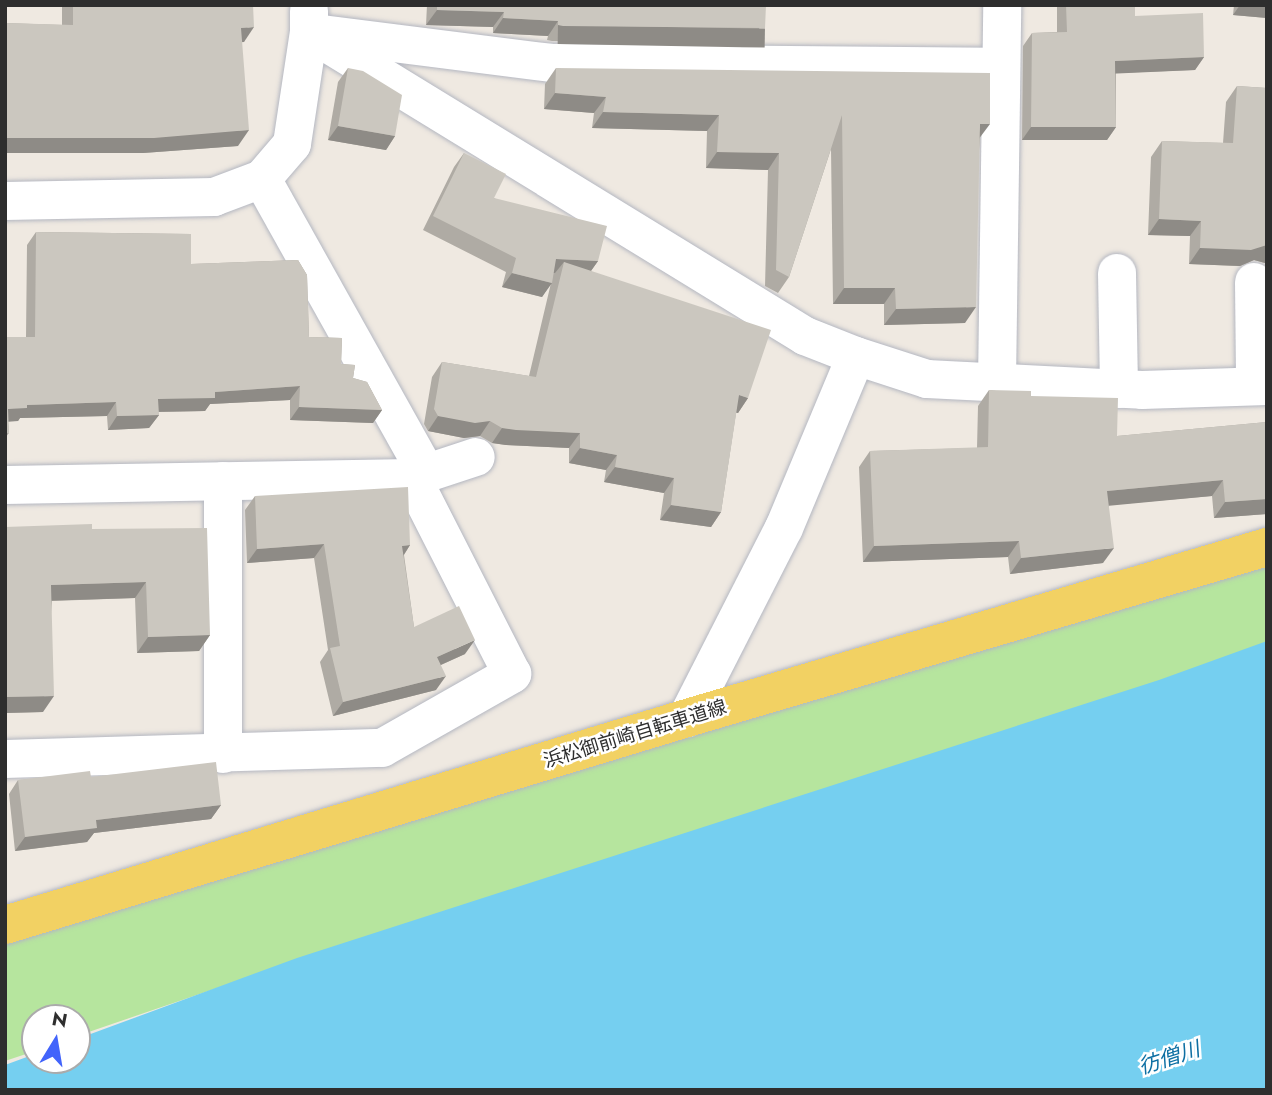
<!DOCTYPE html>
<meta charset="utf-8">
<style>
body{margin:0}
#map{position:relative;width:1272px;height:1095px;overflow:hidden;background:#efe9e1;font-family:Jost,"Noto Sans JP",sans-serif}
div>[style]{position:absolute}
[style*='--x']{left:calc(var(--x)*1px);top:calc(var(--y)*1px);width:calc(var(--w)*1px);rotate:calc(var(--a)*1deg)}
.green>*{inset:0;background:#b6e59e}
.water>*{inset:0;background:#75cff0}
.roads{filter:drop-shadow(0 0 2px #b4b7c1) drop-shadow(0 0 2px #b4b7c1)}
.minor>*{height:38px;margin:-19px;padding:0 19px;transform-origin:19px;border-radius:19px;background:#fff}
.major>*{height:38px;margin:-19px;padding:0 19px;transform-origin:19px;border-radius:19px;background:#f2d163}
.wall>*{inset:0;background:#afaba4}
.shaded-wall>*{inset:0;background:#8e8b86;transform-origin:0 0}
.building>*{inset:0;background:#cbc7bf}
span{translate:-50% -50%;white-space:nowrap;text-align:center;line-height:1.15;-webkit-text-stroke:5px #fff;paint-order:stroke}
.street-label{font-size:19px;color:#2e2e2e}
.water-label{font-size:21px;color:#0d6fa3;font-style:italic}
.frame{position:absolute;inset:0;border:7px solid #2e2e2e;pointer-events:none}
.north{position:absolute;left:21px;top:1004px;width:70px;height:70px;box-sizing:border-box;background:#fff;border:2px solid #ababab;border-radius:50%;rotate:11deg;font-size:19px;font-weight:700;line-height:28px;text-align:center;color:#2e2e2e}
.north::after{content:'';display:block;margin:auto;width:24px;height:32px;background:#4264fb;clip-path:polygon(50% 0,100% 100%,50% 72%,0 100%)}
</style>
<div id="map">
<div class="green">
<div style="clip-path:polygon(1267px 547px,1267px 646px,223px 986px,77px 1036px,77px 1018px,35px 1018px,35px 1051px,5px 1061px,5px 915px)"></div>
</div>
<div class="water">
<div style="clip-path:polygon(1267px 641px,1267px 1090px,5px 1090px,5px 1065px,35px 1054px,35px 1060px,77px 1060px,77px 1039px,297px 958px,1159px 680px)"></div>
</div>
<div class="roads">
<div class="minor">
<div style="--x:309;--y:32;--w:582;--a:31.5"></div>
<div style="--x:805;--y:336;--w:55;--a:21.4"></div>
<div style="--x:856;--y:356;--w:75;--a:17.9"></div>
<div style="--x:927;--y:379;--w:215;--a:2.9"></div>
<div style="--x:1142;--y:390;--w:125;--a:-1.8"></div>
<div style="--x:322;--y:34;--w:231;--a:7.2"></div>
<div style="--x:551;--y:63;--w:450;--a:0.5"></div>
<div style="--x:262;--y:179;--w:337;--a:60.8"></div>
<div style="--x:5;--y:201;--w:209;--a:-1.1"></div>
<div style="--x:214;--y:197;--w:51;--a:-20.6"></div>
<div style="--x:262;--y:179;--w:46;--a:-49.4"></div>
<div style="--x:292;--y:144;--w:113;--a:-81.4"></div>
<div style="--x:309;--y:32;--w:21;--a:-90"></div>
<div style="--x:1117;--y:273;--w:116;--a:89"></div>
<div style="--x:1254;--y:282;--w:104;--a:89.4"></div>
<div style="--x:997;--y:383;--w:378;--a:-89.2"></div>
<div style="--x:223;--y:481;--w:273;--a:90"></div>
<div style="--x:5;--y:485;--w:407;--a:-1"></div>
<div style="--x:412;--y:478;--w:67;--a:-18.2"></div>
<div style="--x:687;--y:718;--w:213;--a:-63"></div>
<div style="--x:784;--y:528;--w:186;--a:-67.3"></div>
<div style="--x:5;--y:759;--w:377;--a:-1.7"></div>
<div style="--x:382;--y:748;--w:150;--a:-29.6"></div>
<div style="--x:512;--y:674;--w:220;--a:-117"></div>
</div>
<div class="major">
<div style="--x:5;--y:925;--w:713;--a:-16.88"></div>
<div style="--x:687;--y:718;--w:605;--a:-16.43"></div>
</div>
</div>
<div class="wall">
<div style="clip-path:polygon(62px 5px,253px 5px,244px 42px,242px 42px,238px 146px,143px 153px,5px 153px,5px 23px,62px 25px)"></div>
<div style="clip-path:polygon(427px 5px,766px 5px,755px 43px,552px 41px,547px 40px,548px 36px,493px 33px,493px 27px,426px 25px)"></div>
<div style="clip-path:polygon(1057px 5px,1135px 5px,1135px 16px,1204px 57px,1195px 70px,1116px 73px,1116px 127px,1107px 140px,1022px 140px,1023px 46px,1032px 33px,1057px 32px)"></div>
<div style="clip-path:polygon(1234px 5px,1267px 5px,1267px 18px,1233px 15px)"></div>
<div style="clip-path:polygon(348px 68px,395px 136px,386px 150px,328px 140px,338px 82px)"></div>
<div style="clip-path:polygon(556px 68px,980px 138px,965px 323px,884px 325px,884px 304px,833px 304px,831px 149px,789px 277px,778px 293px,765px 286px,768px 170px,706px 168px,707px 131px,592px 128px,594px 113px,544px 109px,545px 84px)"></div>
<div style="clip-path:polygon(1237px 86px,1267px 88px,1267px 265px,1265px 263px,1254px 260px,1240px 266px,1189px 264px,1190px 236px,1148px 235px,1151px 157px,1162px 141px,1223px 143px,1226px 102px)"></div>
<div style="clip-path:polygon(464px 153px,494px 198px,598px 261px,591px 271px,748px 398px,738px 413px,736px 413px,721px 512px,711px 527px,660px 520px,664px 493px,604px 482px,606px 470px,569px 463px,569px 448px,506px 445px,492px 443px,480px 436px,464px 438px,428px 431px,424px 424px,432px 377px,442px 362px,529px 376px,551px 283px,542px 297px,502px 287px,506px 272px,423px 230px,454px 167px)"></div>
<div style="clip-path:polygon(36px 232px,191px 234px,191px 264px,298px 260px,307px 275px,309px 337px,342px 338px,341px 364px,355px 365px,353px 378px,367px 382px,382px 410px,373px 423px,290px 420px,290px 400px,210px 404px,205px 411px,158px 412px,159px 415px,149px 428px,108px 430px,107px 416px,20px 418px,18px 421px,8px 421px,9px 433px,5px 438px,5px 337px,26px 337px,27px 245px)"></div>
<div style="clip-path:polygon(989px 390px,1031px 396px,1117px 436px,1267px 422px,1267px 514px,1214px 518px,1212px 496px,1109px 505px,1103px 563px,1010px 574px,1008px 557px,863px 562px,859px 467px,870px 451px,977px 448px,978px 406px)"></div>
<div style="clip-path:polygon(255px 496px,410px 545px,404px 555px,414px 627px,465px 654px,441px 665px,436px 690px,333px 716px,320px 662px,328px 650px,314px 558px,247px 563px,245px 510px)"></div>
<div style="clip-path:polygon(5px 527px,92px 529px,210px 635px,199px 651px,137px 653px,135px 598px,52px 601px,43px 712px,5px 713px)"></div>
<div style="clip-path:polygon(91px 777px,221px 805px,211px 819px,94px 833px,87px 842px,15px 851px,9px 794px,18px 780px)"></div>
</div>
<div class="shaded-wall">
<div style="clip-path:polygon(1240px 5px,1267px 5px,1267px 18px,1233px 15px)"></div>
<div style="clip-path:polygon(437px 10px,504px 12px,493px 27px,426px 25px)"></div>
<div style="clip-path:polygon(503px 18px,558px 21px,548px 36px,493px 33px)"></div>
<div style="left:558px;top:25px;width:207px;height:19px;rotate:1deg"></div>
<div style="clip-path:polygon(254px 27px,244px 42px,230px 43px,241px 28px)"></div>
<div style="clip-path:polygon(1204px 57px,1195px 70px,1106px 74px,1115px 61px)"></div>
<div style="clip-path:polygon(555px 93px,606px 97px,594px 113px,544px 109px)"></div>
<div style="clip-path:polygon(603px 112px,719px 115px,707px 131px,592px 128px)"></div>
<div style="clip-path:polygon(980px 124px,990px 124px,978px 140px)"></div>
<div style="clip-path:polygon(338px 126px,395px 136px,386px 150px,328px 140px)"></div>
<div style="clip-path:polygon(1031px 127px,1116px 127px,1107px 140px,1022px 140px)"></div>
<div style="clip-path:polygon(249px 130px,238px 146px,143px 153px,5px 153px,5px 138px)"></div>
<div style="clip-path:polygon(717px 152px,779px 153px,768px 170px,706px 168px)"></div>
<div style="clip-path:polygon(1159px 219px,1201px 221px,1190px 236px,1148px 235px)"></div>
<div style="clip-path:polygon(1266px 244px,1267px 245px,1267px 261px,1265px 263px,1254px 260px,1240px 266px,1189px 264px,1200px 248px)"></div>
<div style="clip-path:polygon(556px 259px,598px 261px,588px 275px,564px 262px,555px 273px,546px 273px)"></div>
<div style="clip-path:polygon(512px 273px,552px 283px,542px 297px,502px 287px)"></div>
<div style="clip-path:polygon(844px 288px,895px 288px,884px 304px,833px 304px)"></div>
<div style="clip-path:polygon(976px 307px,965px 323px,884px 325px,896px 309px)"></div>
<div style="clip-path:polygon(300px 386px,290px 400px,210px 404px,205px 411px,149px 412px,158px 399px,215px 392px)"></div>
<div style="clip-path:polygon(739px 395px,748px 398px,738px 413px,728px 410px)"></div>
<div style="clip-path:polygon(116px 402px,107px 416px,20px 418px,18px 421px,5px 422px,8px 409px,27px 405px)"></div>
<div style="clip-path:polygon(299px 407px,382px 410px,373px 423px,290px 420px)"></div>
<div style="clip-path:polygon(159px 415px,149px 428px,108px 430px,117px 416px)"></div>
<div style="clip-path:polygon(438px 416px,490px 421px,480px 436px,464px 438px,428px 431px)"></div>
<div style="clip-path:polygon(502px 428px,580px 433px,569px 448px,506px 445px,492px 443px)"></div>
<div style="clip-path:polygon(580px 448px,617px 455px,606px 470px,569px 463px)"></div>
<div style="clip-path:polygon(615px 467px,674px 478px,664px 493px,604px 482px)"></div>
<div style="clip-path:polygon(1223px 480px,1212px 496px,1096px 507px,1107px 491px)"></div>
<div style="clip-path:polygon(1267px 499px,1267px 514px,1214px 518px,1225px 502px)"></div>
<div style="clip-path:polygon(671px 505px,721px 512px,711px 527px,660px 520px)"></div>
<div style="clip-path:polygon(1019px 541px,1008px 557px,863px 562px,874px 546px)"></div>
<div style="clip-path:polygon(324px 544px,314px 558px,247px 563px,257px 549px)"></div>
<div style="clip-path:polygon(410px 545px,401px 559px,402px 546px)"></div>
<div style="clip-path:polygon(1114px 548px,1103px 563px,1010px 574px,1021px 558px)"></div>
<div style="clip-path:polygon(146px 582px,135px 598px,40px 601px,51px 585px)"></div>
<div style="clip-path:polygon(210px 635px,199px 651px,137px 653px,148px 637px)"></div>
<div style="clip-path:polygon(475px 640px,465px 654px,427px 671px,437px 657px)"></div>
<div style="clip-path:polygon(446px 676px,436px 690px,333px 716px,343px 702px)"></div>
<div style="clip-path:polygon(54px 696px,43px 712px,5px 713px,5px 697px)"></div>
<div style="clip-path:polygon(221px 805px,211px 819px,94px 833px,87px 842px,15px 851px,25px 837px,96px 820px)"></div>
</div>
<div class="building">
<div style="clip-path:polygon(73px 5px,253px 5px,254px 27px,241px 28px,249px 130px,154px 138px,5px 138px,5px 23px,73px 25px)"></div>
<div style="clip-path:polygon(437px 5px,766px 5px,765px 28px,563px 26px,558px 25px,558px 21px,503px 18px,504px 12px,437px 10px)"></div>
<div style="clip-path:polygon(1066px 5px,1135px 5px,1135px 16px,1203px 13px,1204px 57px,1115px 61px,1116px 127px,1031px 127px,1032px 33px,1067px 32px)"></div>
<div style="clip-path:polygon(348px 68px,363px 71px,402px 95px,395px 136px,338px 126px)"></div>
<div style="clip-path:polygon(556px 68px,990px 73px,990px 124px,980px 124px,976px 307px,896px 309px,895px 288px,844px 288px,842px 115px,789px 277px,776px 270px,779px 153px,717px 152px,719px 115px,603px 112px,606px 97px,555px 93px)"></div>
<div style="clip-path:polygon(1237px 86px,1267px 88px,1267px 245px,1251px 250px,1200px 248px,1201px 221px,1159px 219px,1162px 141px,1233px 143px)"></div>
<div style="clip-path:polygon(464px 153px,506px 174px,494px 198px,607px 226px,598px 261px,556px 259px,552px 283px,512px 273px,516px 258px,433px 216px)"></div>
<div style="clip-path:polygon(36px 232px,191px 234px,191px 264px,298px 260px,307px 275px,309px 337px,342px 338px,341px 364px,355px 365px,353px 378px,367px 382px,382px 410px,299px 407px,300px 386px,215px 392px,215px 398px,158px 399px,159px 415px,117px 416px,116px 402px,27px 405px,27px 408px,8px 409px,9px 433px,5px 433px,5px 337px,35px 337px)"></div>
<div style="clip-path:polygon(564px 262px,771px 330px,748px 398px,739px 395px,721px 512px,671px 505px,674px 478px,615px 467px,617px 455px,580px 448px,580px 433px,516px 430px,502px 428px,490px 421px,475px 423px,438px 416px,434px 409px,442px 362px,536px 377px)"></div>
<div style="clip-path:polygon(989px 390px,1031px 391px,1031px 396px,1118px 398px,1117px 436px,1267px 422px,1267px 499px,1225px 502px,1223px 480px,1107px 491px,1114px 548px,1021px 558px,1019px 541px,874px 546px,870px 451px,988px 447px)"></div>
<div style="clip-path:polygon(408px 487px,410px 545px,402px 546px,414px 627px,459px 606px,475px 640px,437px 657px,446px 676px,343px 702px,330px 648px,340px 646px,324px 544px,257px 549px,255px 496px)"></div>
<div style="clip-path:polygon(92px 524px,92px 529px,207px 528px,210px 635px,148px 637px,146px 582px,51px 585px,54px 696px,5px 697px,5px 527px)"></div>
<div style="clip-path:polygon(216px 762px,221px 805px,96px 820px,97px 828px,25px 837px,18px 780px,90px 771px,91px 777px)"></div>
</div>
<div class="street-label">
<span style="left:635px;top:734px;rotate:-17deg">浜松御前崎自転車道線</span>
</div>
<div class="water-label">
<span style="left:1169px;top:1058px;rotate:-18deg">彷僧川</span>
</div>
<div class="frame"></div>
<div class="north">N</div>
</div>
